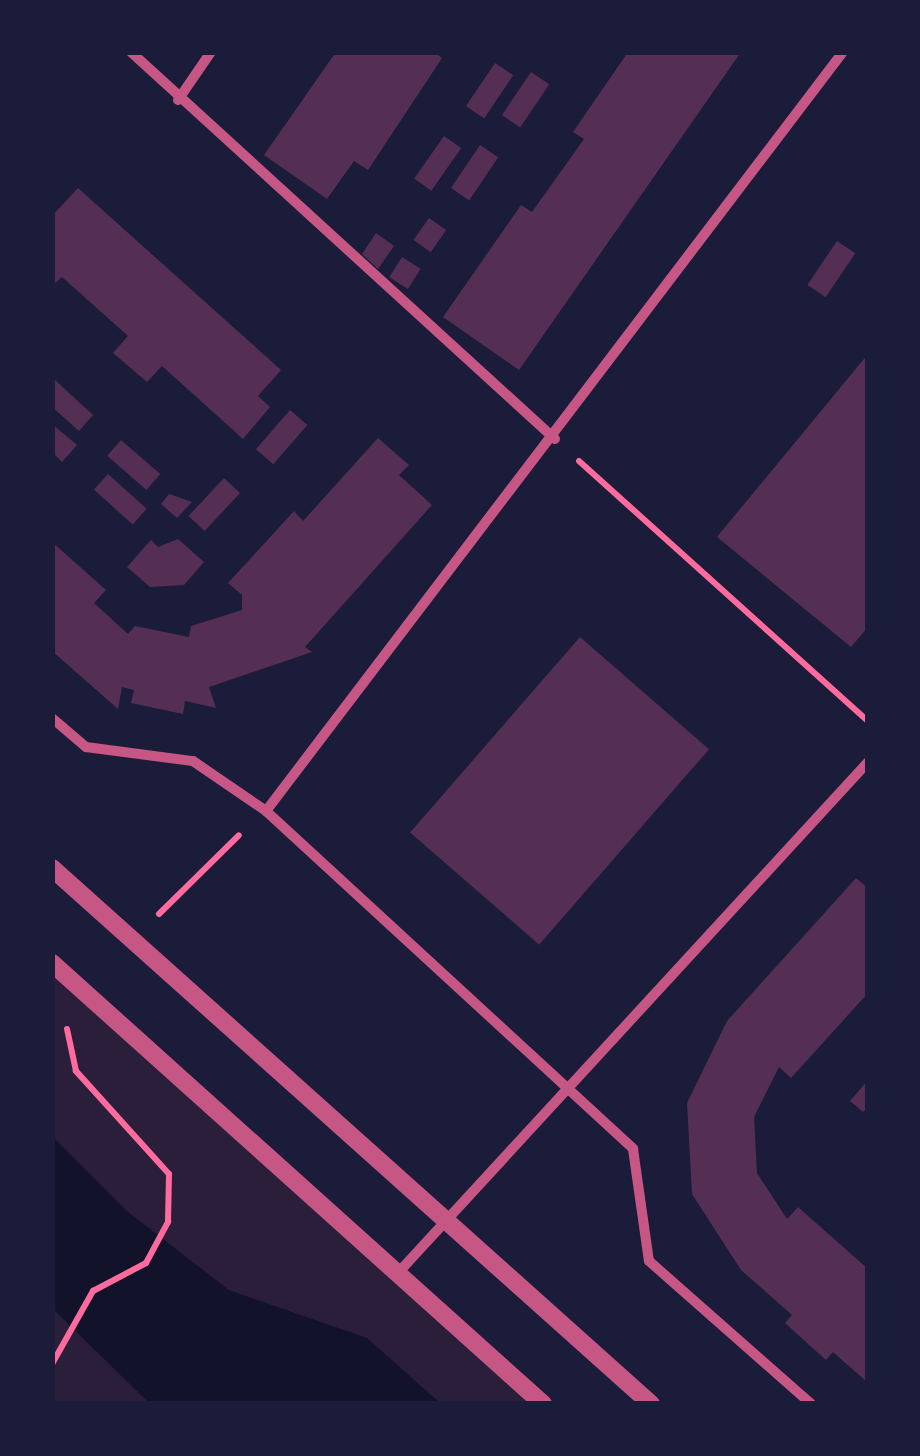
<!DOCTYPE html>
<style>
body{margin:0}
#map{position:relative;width:920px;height:1456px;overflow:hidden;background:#1b1b3a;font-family:"IBM Plex Sans",sans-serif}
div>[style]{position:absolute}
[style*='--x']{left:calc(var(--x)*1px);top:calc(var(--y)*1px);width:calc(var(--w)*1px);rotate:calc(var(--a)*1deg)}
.green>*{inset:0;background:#2a1e3b}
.water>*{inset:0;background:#12122b}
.building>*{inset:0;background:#542f53;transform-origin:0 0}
.path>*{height:6px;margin:-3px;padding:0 3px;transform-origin:3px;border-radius:3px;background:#ff6b9d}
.minor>*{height:10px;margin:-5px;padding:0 5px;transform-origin:5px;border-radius:5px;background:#c65784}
.tertiary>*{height:18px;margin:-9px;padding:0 9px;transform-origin:9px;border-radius:9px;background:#c65784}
span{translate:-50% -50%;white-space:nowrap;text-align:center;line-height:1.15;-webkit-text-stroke:8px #1b1b3a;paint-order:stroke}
.frame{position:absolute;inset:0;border:55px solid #1b1b3a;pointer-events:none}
</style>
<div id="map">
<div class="green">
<div style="clip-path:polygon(52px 961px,537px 1403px,53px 1403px)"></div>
</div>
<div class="water">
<div style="clip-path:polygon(52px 1136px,128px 1212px,229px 1290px,367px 1338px,440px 1403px,149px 1403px,53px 1309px)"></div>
</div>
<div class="building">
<div style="clip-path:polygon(336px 52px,434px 52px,442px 58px,368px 170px,354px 161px,327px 199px,264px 155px)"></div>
<div style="clip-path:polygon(628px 52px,741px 52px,519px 370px,443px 317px,521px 205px,532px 212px,584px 139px,573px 132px)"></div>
<div style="left:495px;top:63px;width:22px;height:52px;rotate:34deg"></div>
<div style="left:531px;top:72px;width:22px;height:52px;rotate:34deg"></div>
<div style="left:444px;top:136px;width:21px;height:52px;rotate:35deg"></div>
<div style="left:480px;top:145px;width:22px;height:52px;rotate:34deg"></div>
<div style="clip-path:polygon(78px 188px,281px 370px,258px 396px,270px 407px,243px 439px,162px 366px,147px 382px,113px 353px,128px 336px,62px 277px,52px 286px,52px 216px)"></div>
<div style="left:429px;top:218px;width:21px;height:27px;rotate:35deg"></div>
<div style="clip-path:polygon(376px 233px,394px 246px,378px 269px,362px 254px)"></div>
<div style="left:837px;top:241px;width:22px;height:53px;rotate:34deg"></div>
<div style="left:402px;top:257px;width:22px;height:24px;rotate:32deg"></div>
<div style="clip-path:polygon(868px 354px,868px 627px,851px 647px,717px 537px)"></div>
<div style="clip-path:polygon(55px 380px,93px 415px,79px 431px,52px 407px)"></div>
<div style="left:290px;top:410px;width:23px;height:52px;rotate:41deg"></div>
<div style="clip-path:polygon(52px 424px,77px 445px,62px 462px,52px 452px)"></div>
<div style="clip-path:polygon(378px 438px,409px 465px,399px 475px,432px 505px,305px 647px,312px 652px,209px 687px,216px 708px,185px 701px,183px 714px,131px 703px,134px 690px,122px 687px,118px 709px,52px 651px,52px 542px,106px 590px,94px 603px,128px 634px,135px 626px,189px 637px,191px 626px,242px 610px,242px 595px,228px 583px,294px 511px,303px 521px)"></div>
<div style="left:121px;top:440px;width:52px;height:21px;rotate:41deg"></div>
<div style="left:108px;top:474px;width:52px;height:21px;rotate:42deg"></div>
<div style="left:224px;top:478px;width:22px;height:52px;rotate:43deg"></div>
<div style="clip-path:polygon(169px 494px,192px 502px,177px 518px,161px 504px)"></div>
<div style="clip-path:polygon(178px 539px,204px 562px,184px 585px,150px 587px,127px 567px,151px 540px,158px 547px)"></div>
<div style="left:580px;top:637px;width:171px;height:259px;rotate:41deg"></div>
<div style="clip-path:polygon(856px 878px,868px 888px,868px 993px,791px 1078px,779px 1067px,754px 1117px,757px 1173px,787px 1219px,798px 1207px,868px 1269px,868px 1383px,833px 1352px,826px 1360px,807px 1343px,785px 1323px,792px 1315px,741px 1270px,692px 1194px,687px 1103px,727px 1021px)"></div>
<div style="clip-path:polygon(868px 1080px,868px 1107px,863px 1112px,850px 1101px)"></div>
</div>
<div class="path">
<div style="--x:579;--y:461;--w:389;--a:42"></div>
<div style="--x:159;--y:914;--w:112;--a:-44.6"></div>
<div style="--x:52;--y:1364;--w:84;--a:-60.7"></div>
<div style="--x:93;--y:1291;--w:60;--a:-27.8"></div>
<div style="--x:146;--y:1263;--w:47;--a:-61.8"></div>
<div style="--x:168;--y:1222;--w:48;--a:-88.8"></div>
<div style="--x:169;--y:1174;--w:139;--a:-132.1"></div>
<div style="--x:76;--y:1071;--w:43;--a:-102.1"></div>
</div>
<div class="minor">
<div style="--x:131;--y:52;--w:574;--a:42.39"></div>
<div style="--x:178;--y:100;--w:58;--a:-55.5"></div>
<div style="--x:52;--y:718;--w:45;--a:40.5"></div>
<div style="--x:86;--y:747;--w:108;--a:7.5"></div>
<div style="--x:193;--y:761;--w:88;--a:34.4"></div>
<div style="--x:266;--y:811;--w:499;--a:42.6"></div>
<div style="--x:633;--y:1149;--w:113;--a:81.9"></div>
<div style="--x:649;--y:1261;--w:216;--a:41.4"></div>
<div style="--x:266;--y:811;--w:953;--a:-52.76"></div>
<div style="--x:398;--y:1273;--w:694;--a:-47.39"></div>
</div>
<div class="tertiary">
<div style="--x:52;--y:868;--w:804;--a:41.82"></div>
<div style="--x:52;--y:963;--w:660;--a:41.93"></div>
</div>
<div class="frame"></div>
</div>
